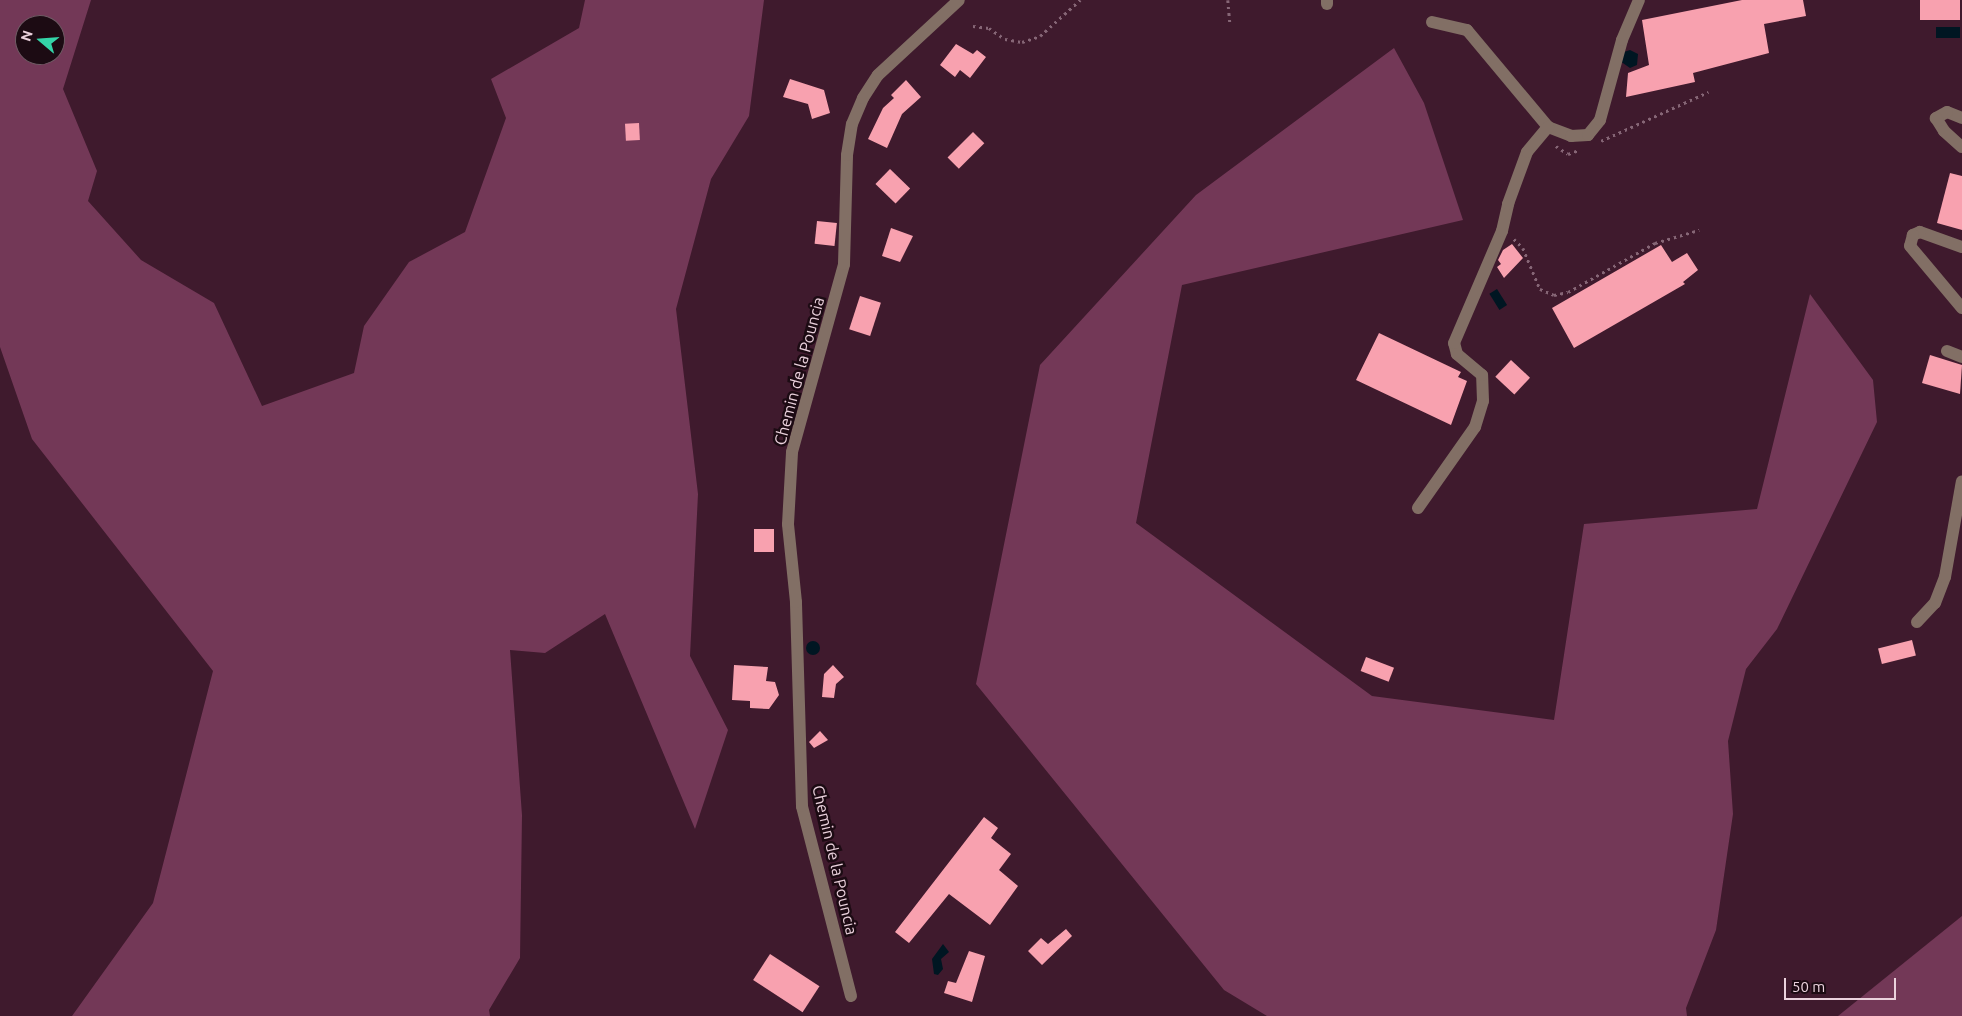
<!DOCTYPE html>
<style>
body{margin:0}
#map{position:relative;width:1962px;height:1016px;overflow:hidden;background:#3f1a2d;font-family:Ubuntu,sans-serif}
div>[style]{position:absolute}
[style*='--x']{left:calc(var(--x)*1px);top:calc(var(--y)*1px);width:calc(var(--w)*1px);rotate:calc(var(--a)*1deg)}
.green>*{inset:0;background:#733857}
.water>*{inset:0;background:#001622;transform-origin:0 0}
.round{border-radius:50%}
.building>*{inset:0;background:#f8a1af;transform-origin:0 0}
.path>*{height:2.5px;margin-top:-1.25px;transform-origin:0;background:repeating-linear-gradient(90deg,#866676 0 2.5px,transparent 0 6.5px)}
.minor>*{height:12px;margin:-6px;padding:0 6px;transform-origin:6px;border-radius:6px;background:#826f65}
span{translate:-50% -50%;white-space:nowrap;text-align:center;line-height:1.15;-webkit-text-stroke:5px #1c0b13;paint-order:stroke}
.street-label{font-size:16px;color:#ebd2dd}
.north{position:absolute;left:15px;top:15px;width:50px;height:50px;box-sizing:border-box;background:#1c0b13;border:1px solid #6f5b64;border-radius:50%;rotate:288deg;font-size:14px;font-weight:700;line-height:20px;text-align:center;color:#ebd2dd}
.north::after{content:'';display:block;margin:auto;width:18px;height:22px;background:#34d4a8;clip-path:polygon(50% 0,100% 100%,50% 72%,0 100%)}
.scale{position:absolute;left:1784px;top:978px;width:112px;height:22px;box-sizing:border-box;border:2px solid #ebd2dd;border-top:0;padding-left:6px;font-size:15px;line-height:18px;white-space:nowrap;color:#ebd2dd;-webkit-text-stroke:4px #1c0b13;paint-order:stroke}
</style>
<div id="map">
<div class="green">
<div style="clip-path:polygon(evenodd,0 0,91px 0,63px 89px,97px 171px,88px 201px,141px 260px,214px 303px,262px 406px,354px 373px,364px 326px,409px 262px,465px 232px,506px 118px,491px 79px,579px 28px,585px 0,764px 0,749px 116px,711px 179px,676px 309px,698px 494px,690px 656px,728px 730px,695px 829px,605px 614px,545px 653px,510px 650px,522px 815px,520px 958px,489px 1010px,490px 1016px,72px 1016px,153px 903px,213px 671px,32px 439px,0 347px,0 0,25px 25px,55px 25px,55px 55px,25px 55px,25px 25px)"></div>
<div style="clip-path:polygon(1394px 48px,1424px 103px,1463px 220px,1182px 285px,1136px 523px,1372px 696px,1554px 720px,1584px 524px,1757px 509px,1810px 294px,1873px 380px,1877px 422px,1777px 629px,1746px 669px,1728px 741px,1733px 814px,1716px 930px,1686px 1008px,1687px 1016px,1267px 1016px,1224px 990px,976px 684px,1040px 365px,1196px 195px)"></div>
<div style="clip-path:polygon(1962px 916px,1962px 1016px,1838px 1016px)"></div>
</div>
<div class="water">
<div style="left:1960px;top:27px;width:11px;height:24px;rotate:90deg"></div>
<div style="clip-path:polygon(1630px 50px,1638px 54px,1637px 65px,1630px 68px,1620px 61px,1624px 52px)"></div>
<div style="left:1497px;top:289px;width:19px;height:9px;rotate:58deg"></div>
<div class="round" style="left:806px;top:641px;width:14px;height:14px"></div>
<div style="clip-path:polygon(943px 944px,949px 952px,941px 959px,943px 969px,938px 975px,934px 974px,932px 959px)"></div>
</div>
<div class="building">
<div style="clip-path:polygon(1742px 0,1803px 0,1806px 16px,1764px 24px,1769px 53px,1693px 73px,1695px 82px,1626px 97px,1628px 73px,1649px 65px,1642px 20px)"></div>
<div style="left:1920px;top:0;width:40px;height:20px"></div>
<div style="clip-path:polygon(956px 44px,973px 54px,977px 50px,986px 57px,970px 78px,960px 70px,955px 77px,940px 65px)"></div>
<div style="clip-path:polygon(790px 79px,824px 90px,830px 113px,812px 119px,808px 104px,783px 97px)"></div>
<div style="clip-path:polygon(906px 80px,921px 97px,902px 114px,887px 148px,868px 139px,883px 108px,894px 98px,891px 95px)"></div>
<div style="left:639px;top:123px;width:17px;height:14px;rotate:87deg"></div>
<div style="left:973px;top:132px;width:16px;height:36px;rotate:45deg"></div>
<div style="left:890px;top:169px;width:28px;height:21px;rotate:44deg"></div>
<div style="clip-path:polygon(1950px 173px,1962px 176px,1962px 230px,1937px 223px)"></div>
<div style="left:817px;top:221px;width:20px;height:23px;rotate:6deg"></div>
<div style="clip-path:polygon(891px 228px,913px 236px,900px 262px,882px 256px)"></div>
<div style="clip-path:polygon(1512px 244px,1523px 258px,1504px 278px,1497px 267px,1501px 264px,1498px 260px,1503px 250px)"></div>
<div style="clip-path:polygon(1661px 245px,1672px 262px,1687px 253px,1698px 270px,1683px 282px,1685px 284px,1574px 348px,1552px 308px)"></div>
<div style="left:860px;top:296px;width:22px;height:35px;rotate:18deg"></div>
<div style="clip-path:polygon(1379px 333px,1461px 372px,1458px 377px,1467px 381px,1451px 425px,1356px 380px)"></div>
<div style="clip-path:polygon(1930px 355px,1962px 365px,1960px 394px,1922px 383px)"></div>
<div style="left:1511px;top:360px;width:26px;height:23px;rotate:43deg"></div>
<div style="left:754px;top:529px;width:20px;height:23px"></div>
<div style="left:1912px;top:640px;width:16px;height:35px;rotate:76deg"></div>
<div style="left:1366px;top:657px;width:30px;height:15px;rotate:21deg"></div>
<div style="clip-path:polygon(734px 665px,768px 667px,766px 681px,775px 682px,779px 695px,769px 709px,750px 708px,750px 701px,732px 700px)"></div>
<div style="clip-path:polygon(833px 665px,844px 677px,836px 684px,834px 698px,822px 697px,824px 674px)"></div>
<div style="clip-path:polygon(820px 731px,828px 740px,814px 748px,809px 742px)"></div>
<div style="clip-path:polygon(984px 817px,998px 828px,991px 838px,1011px 854px,999px 870px,1018px 886px,990px 925px,949px 894px,909px 943px,895px 932px)"></div>
<div style="clip-path:polygon(1066px 929px,1072px 936px,1042px 965px,1028px 951px,1041px 938px,1048px 944px)"></div>
<div style="clip-path:polygon(969px 951px,985px 956px,972px 1002px,944px 993px,948px 981px,956px 983px)"></div>
<div style="left:770px;top:954px;width:59px;height:31px;rotate:33deg"></div>
</div>
<div class="path">
<div style="--x:1228;--y:0;--w:22;--a:85"></div>
<div style="--x:973;--y:26;--w:16;--a:7"></div>
<div style="--x:989;--y:28;--w:19;--a:35"></div>
<div style="--x:1005;--y:39;--w:17;--a:10"></div>
<div style="--x:1022;--y:42;--w:19;--a:-18"></div>
<div style="--x:1040;--y:36;--w:54;--a:-42"></div>
<div style="--x:1601;--y:141;--w:118;--a:-24.6"></div>
<div style="--x:1556;--y:146;--w:14;--a:34"></div>
<div style="--x:1568;--y:154;--w:12;--a:-20"></div>
<div style="--x:1514;--y:239;--w:13;--a:45"></div>
<div style="--x:1523;--y:248;--w:44;--a:67.5"></div>
<div style="--x:1540;--y:289;--w:15;--a:23"></div>
<div style="--x:1554;--y:295;--w:14;--a:-12"></div>
<div style="--x:1568;--y:292;--w:100;--a:-29.4"></div>
<div style="--x:1655;--y:243;--w:46;--a:-16.5"></div>
</div>
<div class="minor">
<div style="--x:1327;--y:0;--w:4;--a:90"></div>
<div style="--x:1432;--y:22;--w:36;--a:13"></div>
<div style="--x:1467;--y:30;--w:126;--a:50.1"></div>
<div style="--x:1548;--y:127;--w:25;--a:21"></div>
<div style="--x:1571;--y:136;--w:17;--a:-3"></div>
<div style="--x:1588;--y:135;--w:19;--a:-51"></div>
<div style="--x:1600;--y:120;--w:83;--a:-74.6"></div>
<div style="--x:1622;--y:40;--w:43;--a:-67"></div>
<div style="--x:1962;--y:118;--w:16;--a:-158"></div>
<div style="--x:1947;--y:112;--w:13;--a:151"></div>
<div style="--x:1936;--y:118;--w:15;--a:58"></div>
<div style="--x:1944;--y:131;--w:24;--a:42"></div>
<div style="--x:1962;--y:247;--w:45;--a:-160.3"></div>
<div style="--x:1920;--y:232;--w:8;--a:157"></div>
<div style="--x:1913;--y:235;--w:11;--a:105"></div>
<div style="--x:1910;--y:246;--w:81;--a:50"></div>
<div style="--x:1947;--y:351;--w:16;--a:22"></div>
<div style="--x:1418;--y:508;--w:99;--a:-54.9"></div>
<div style="--x:1475;--y:427;--w:27;--a:-73"></div>
<div style="--x:1483;--y:401;--w:26;--a:-92"></div>
<div style="--x:1482;--y:375;--w:33;--a:-140"></div>
<div style="--x:1457;--y:354;--w:11;--a:-105"></div>
<div style="--x:1454;--y:343;--w:122;--a:-66.8"></div>
<div style="--x:1502;--y:231;--w:28;--a:-77"></div>
<div style="--x:1508;--y:204;--w:55;--a:-69.9"></div>
<div style="--x:1527;--y:152;--w:33;--a:-50"></div>
<div style="--x:1917;--y:622;--w:26;--a:-47"></div>
<div style="--x:1935;--y:603;--w:28;--a:-69"></div>
<div style="--x:1945;--y:577;--w:97;--a:-80"></div>
<div style="--x:851;--y:996;--w:196;--a:-104.5"></div>
<div style="--x:802;--y:806;--w:204;--a:-91.7"></div>
<div style="--x:796;--y:602;--w:78;--a:-95.9"></div>
<div style="--x:788;--y:524;--w:72;--a:-86.8"></div>
<div style="--x:792;--y:452;--w:195;--a:-74.5"></div>
<div style="--x:844;--y:264;--w:109;--a:-88.4"></div>
<div style="--x:847;--y:155;--w:31;--a:-81"></div>
<div style="--x:852;--y:124;--w:28;--a:-67"></div>
<div style="--x:863;--y:98;--w:27;--a:-57"></div>
<div style="--x:878;--y:75;--w:110;--a:-42.8"></div>
</div>
<div class="street-label">
<span style="left:799px;top:371px;rotate:-75deg">Chemin de la Pouncia</span>
<span style="left:835px;top:860px;rotate:77deg">Chemin de la Pouncia</span>
</div>
<div class="north">N</div>
<div class="scale">50 m</div>
</div>
